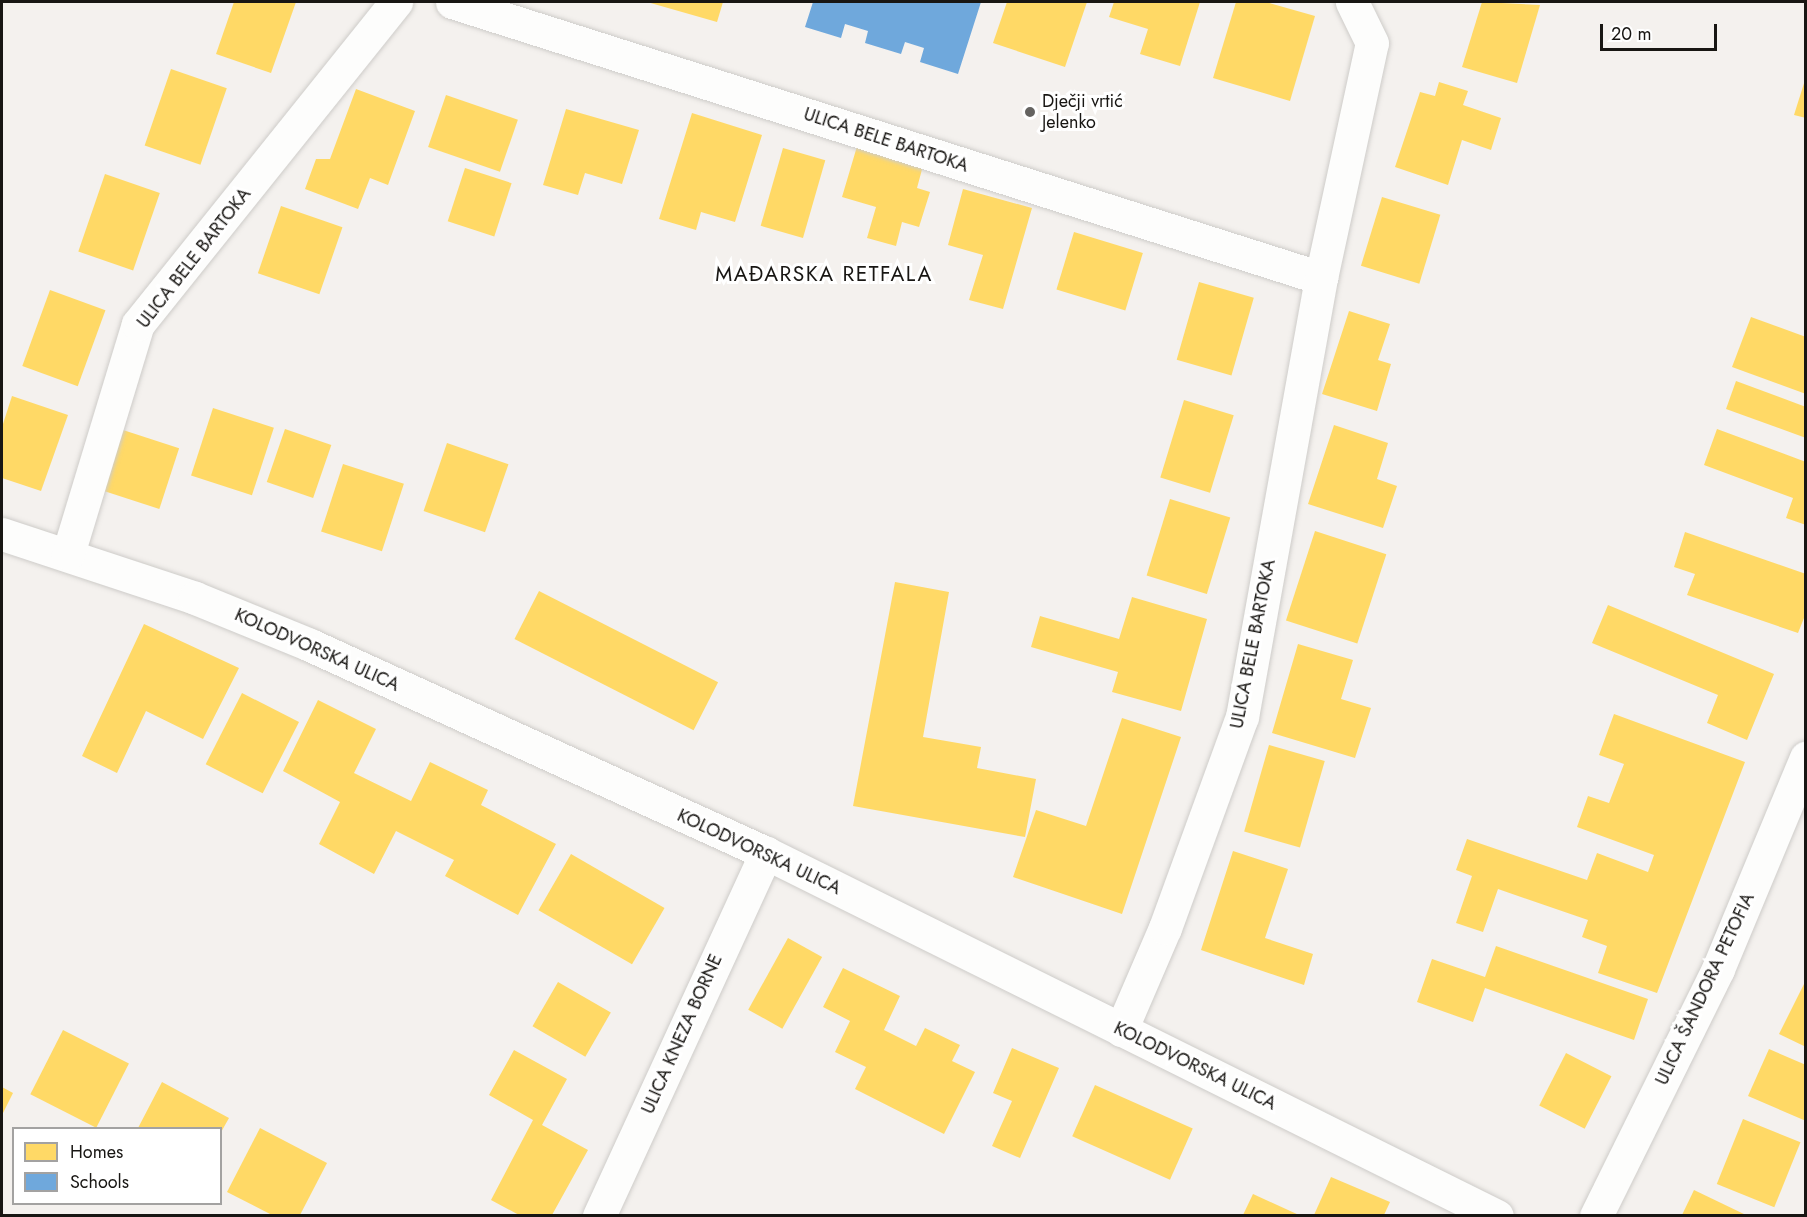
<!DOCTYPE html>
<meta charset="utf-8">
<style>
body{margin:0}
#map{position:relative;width:1807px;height:1217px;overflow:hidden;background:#f4f1ee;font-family:Jost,sans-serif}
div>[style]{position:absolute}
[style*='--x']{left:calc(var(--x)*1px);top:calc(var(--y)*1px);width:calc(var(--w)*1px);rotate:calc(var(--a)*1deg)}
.homes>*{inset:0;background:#ffd966;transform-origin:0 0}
.schools>*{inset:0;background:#6fa8dc}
.roads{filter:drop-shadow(0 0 2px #ceccc9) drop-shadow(0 0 2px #ceccc9)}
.minor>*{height:33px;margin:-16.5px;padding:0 16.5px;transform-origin:16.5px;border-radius:16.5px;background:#fdfdfc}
.dots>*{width:16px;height:16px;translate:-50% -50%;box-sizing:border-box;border:3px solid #fff;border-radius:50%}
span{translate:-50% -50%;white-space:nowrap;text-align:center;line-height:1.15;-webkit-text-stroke:6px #fff;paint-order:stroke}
.poi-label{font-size:18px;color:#181613}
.left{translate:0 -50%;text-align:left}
.street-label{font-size:18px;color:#181613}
.quarter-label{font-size:21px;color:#181613;letter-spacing:1.5px}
.frame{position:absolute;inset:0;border:3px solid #181613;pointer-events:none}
.legend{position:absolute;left:12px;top:1127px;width:210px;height:78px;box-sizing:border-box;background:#fff;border:2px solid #a3a2a1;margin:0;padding:8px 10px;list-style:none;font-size:18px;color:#181613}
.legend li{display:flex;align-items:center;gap:12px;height:30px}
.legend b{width:30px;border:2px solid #a3a2a1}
.scale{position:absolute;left:1600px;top:24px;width:117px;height:27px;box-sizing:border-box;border:3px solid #181613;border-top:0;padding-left:8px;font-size:18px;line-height:21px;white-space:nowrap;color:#181613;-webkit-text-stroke:4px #fff;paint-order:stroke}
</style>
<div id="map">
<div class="homes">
<div style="clip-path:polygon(234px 2px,296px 2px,271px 73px,216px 54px)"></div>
<div style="clip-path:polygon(647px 2px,723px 2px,717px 22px)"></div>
<div style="clip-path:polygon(1007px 2px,1087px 2px,1065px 67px,993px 43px)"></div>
<div style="clip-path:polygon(1114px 2px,1200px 2px,1180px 66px,1140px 54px,1148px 29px,1109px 17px)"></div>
<div style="clip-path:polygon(1236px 2px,1266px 2px,1315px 16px,1290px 101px,1213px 78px)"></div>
<div style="clip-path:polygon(1482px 2px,1540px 5px,1517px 83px,1462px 67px)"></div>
<div style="left:171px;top:69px;width:59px;height:81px;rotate:19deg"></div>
<div style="clip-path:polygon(1805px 80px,1806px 80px,1806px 118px,1794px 115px)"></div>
<div style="clip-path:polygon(1439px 82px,1468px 91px,1463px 105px,1501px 118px,1491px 150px,1462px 140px,1448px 185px,1395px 167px,1420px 92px,1435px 96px)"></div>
<div style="clip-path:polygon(356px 89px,415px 111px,388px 185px,370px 178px,358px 209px,305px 189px,316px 159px,330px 159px)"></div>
<div style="left:446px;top:95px;width:76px;height:55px;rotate:19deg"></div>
<div style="clip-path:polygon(566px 109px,639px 130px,622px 184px,585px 173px,578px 195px,543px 185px)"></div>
<div style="clip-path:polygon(692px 113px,762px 135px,735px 222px,701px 212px,696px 230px,659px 219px)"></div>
<div style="clip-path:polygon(858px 143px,924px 162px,917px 188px,930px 192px,919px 227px,902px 222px,896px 246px,867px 238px,876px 207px,842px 197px)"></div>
<div style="left:783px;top:148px;width:44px;height:81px;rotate:16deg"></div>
<div style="left:465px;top:168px;width:49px;height:56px;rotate:18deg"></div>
<div style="left:105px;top:174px;width:58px;height:82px;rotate:19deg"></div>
<div style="clip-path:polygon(963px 189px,1032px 208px,1003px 309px,969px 300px,983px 255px,948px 245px)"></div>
<div style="left:1382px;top:197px;width:61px;height:72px;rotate:17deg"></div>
<div style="left:281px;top:206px;width:65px;height:71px;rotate:19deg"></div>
<div style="left:1074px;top:232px;width:72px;height:60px;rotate:17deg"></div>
<div style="left:1199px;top:282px;width:57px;height:81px;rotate:16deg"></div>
<div style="left:50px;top:290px;width:59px;height:81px;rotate:20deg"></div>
<div style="clip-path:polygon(1349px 311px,1390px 324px,1378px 360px,1391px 364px,1377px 411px,1322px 394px)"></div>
<div style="clip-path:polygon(1751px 317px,1806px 337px,1806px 394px,1732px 367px)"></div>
<div style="clip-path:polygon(1736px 381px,1806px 407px,1806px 438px,1726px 409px)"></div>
<div style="clip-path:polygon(12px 396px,68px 415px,41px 491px,2px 478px,2px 427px)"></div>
<div style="left:1184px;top:400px;width:52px;height:81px;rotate:17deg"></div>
<div style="left:213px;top:408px;width:64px;height:71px;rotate:18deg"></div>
<div style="clip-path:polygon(1334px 425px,1388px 443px,1377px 479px,1397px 486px,1383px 528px,1308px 504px)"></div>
<div style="left:285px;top:429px;width:49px;height:56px;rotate:19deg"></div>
<div style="clip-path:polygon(1717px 429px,1806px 462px,1806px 525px,1786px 518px,1793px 498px,1704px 465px)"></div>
<div style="left:123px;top:430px;width:59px;height:64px;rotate:18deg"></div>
<div style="left:447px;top:443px;width:65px;height:72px;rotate:19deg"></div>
<div style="left:343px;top:464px;width:64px;height:71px;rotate:18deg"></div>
<div style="left:1170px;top:499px;width:63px;height:80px;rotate:17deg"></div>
<div style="left:1315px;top:531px;width:75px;height:94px;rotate:18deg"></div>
<div style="clip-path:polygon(1685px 532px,1806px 574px,1806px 613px,1798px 633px,1687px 595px,1695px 574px,1674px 567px)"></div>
<div style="clip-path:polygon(895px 582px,949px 592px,923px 737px,981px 747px,977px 768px,1036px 779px,1025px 837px,853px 806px)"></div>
<div style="left:539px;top:591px;width:201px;height:54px;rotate:27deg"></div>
<div style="clip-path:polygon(1132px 597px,1207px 619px,1181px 711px,1112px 692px,1118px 672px,1031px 647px,1040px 616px,1119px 639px)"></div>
<div style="clip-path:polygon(1608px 605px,1774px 674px,1747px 740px,1707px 723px,1718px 695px,1592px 643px)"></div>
<div style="clip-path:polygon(144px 624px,239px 668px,203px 739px,146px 711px,117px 773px,82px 756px)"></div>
<div style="clip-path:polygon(1298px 644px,1353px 660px,1341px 699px,1371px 708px,1355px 758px,1272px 733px)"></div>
<div style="left:242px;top:693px;width:64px;height:80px;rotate:27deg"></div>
<div style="clip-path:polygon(318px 700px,376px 729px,354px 773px,411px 801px,430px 762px,488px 790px,481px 805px,556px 844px,518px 915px,445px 876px,454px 860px,396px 831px,374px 874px,319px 844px,340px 802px,283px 771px)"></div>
<div style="clip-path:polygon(1614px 714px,1745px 762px,1657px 993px,1598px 973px,1607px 946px,1582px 937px,1588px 920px,1498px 889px,1483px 932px,1456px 923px,1472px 876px,1456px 870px,1467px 839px,1587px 880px,1597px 853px,1648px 872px,1654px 855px,1577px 827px,1588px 796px,1609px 803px,1624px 764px,1599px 755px)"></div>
<div style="clip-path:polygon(1122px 718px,1181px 737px,1122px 914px,1013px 877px,1036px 810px,1086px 826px)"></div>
<div style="left:1269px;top:745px;width:58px;height:90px;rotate:16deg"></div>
<div style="clip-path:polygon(1233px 851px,1288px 869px,1265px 938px,1313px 954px,1304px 985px,1201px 950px)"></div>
<div style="left:571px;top:854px;width:108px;height:65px;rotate:30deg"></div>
<div style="left:788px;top:938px;width:39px;height:82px;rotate:29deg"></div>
<div style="clip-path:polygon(1496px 946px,1648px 999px,1634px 1040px,1485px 988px,1473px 1022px,1417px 1002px,1432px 959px,1485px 977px)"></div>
<div style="clip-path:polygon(843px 968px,900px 996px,884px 1030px,916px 1046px,925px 1028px,960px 1045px,952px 1061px,975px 1072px,944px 1134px,855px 1089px,866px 1067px,835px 1052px,850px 1021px,823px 1007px)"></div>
<div style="left:558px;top:982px;width:61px;height:51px;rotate:30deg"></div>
<div style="clip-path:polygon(1804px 984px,1806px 984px,1806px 1047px,1779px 1034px)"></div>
<div style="left:63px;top:1030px;width:74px;height:72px;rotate:27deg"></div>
<div style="clip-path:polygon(1012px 1048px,1059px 1068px,1020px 1158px,992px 1146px,1012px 1101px,993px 1093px)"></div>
<div style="clip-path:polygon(1769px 1049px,1806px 1065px,1806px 1121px,1748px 1096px)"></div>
<div style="clip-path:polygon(514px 1050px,567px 1079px,542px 1125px,588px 1150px,552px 1215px,519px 1215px,491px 1200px,533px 1120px,489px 1095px)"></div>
<div style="left:1566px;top:1053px;width:51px;height:59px;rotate:27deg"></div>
<div style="clip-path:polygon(162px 1082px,229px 1118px,220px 1134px,220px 1128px,138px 1128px)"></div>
<div style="left:1095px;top:1085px;width:107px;height:56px;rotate:24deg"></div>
<div style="clip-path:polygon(2px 1087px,13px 1093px,2px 1115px)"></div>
<div style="left:1743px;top:1119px;width:62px;height:70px;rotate:22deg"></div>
<div style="clip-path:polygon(260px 1128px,327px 1163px,300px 1215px,272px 1215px,227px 1192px)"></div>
<div style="clip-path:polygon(1331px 1177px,1390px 1202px,1384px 1215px,1314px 1215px)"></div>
<div style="clip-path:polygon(1694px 1190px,1746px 1215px,1682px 1215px)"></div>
<div style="clip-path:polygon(1253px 1194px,1299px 1215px,1243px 1215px)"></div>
</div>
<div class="schools">
<div style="clip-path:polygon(813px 2px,981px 2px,958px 74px,920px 62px,924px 48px,905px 42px,901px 54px,865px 43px,868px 31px,845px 24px,841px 38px,805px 27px)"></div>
</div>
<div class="roads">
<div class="minor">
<div style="--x:452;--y:2;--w:912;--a:17.62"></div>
<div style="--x:2;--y:534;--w:203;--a:18.3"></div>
<div style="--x:195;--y:598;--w:124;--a:22.2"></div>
<div style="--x:310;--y:645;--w:501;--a:24.52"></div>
<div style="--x:766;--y:853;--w:816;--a:26.41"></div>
<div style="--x:68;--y:554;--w:240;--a:-73.1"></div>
<div style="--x:138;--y:324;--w:413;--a:-51.3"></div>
<div style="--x:1121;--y:1030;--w:111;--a:-66.7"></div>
<div style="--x:1165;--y:928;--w:225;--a:-70"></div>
<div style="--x:1242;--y:717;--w:446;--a:-79.8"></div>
<div style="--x:1321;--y:278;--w:240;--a:-77.8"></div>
<div style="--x:1372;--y:43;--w:46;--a:-116"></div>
<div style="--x:599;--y:1216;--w:400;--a:-65.3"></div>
<div style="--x:1596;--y:1216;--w:275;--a:-63.7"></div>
<div style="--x:1718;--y:969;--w:229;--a:-67.4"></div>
</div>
</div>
<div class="dots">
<div style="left:1030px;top:112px;background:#656360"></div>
</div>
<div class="poi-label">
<span class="left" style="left:1042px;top:112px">Dječji vrtić<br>Jelenko</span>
</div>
<div class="street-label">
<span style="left:886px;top:140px;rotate:18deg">ULICA BELE BARTOKA</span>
<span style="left:194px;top:258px;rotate:-52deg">ULICA BELE BARTOKA</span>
<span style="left:1253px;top:644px;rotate:-79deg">ULICA BELE BARTOKA</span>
<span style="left:317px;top:650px;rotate:24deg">KOLODVORSKA ULICA</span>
<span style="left:759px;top:852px;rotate:25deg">KOLODVORSKA ULICA</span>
<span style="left:1705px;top:989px;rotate:-65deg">ULICA ŠANDORA PETOFIA</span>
<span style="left:682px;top:1034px;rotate:-66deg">ULICA KNEZA BORNE</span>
<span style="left:1195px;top:1066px;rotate:26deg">KOLODVORSKA ULICA</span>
</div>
<div class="quarter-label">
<span style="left:824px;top:274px">MAĐARSKA RETFALA</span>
</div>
<div class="frame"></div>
<ul class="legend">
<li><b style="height:16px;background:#ffd966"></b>Homes</li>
<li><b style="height:16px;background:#6fa8dc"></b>Schools</li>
</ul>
<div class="scale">20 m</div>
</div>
